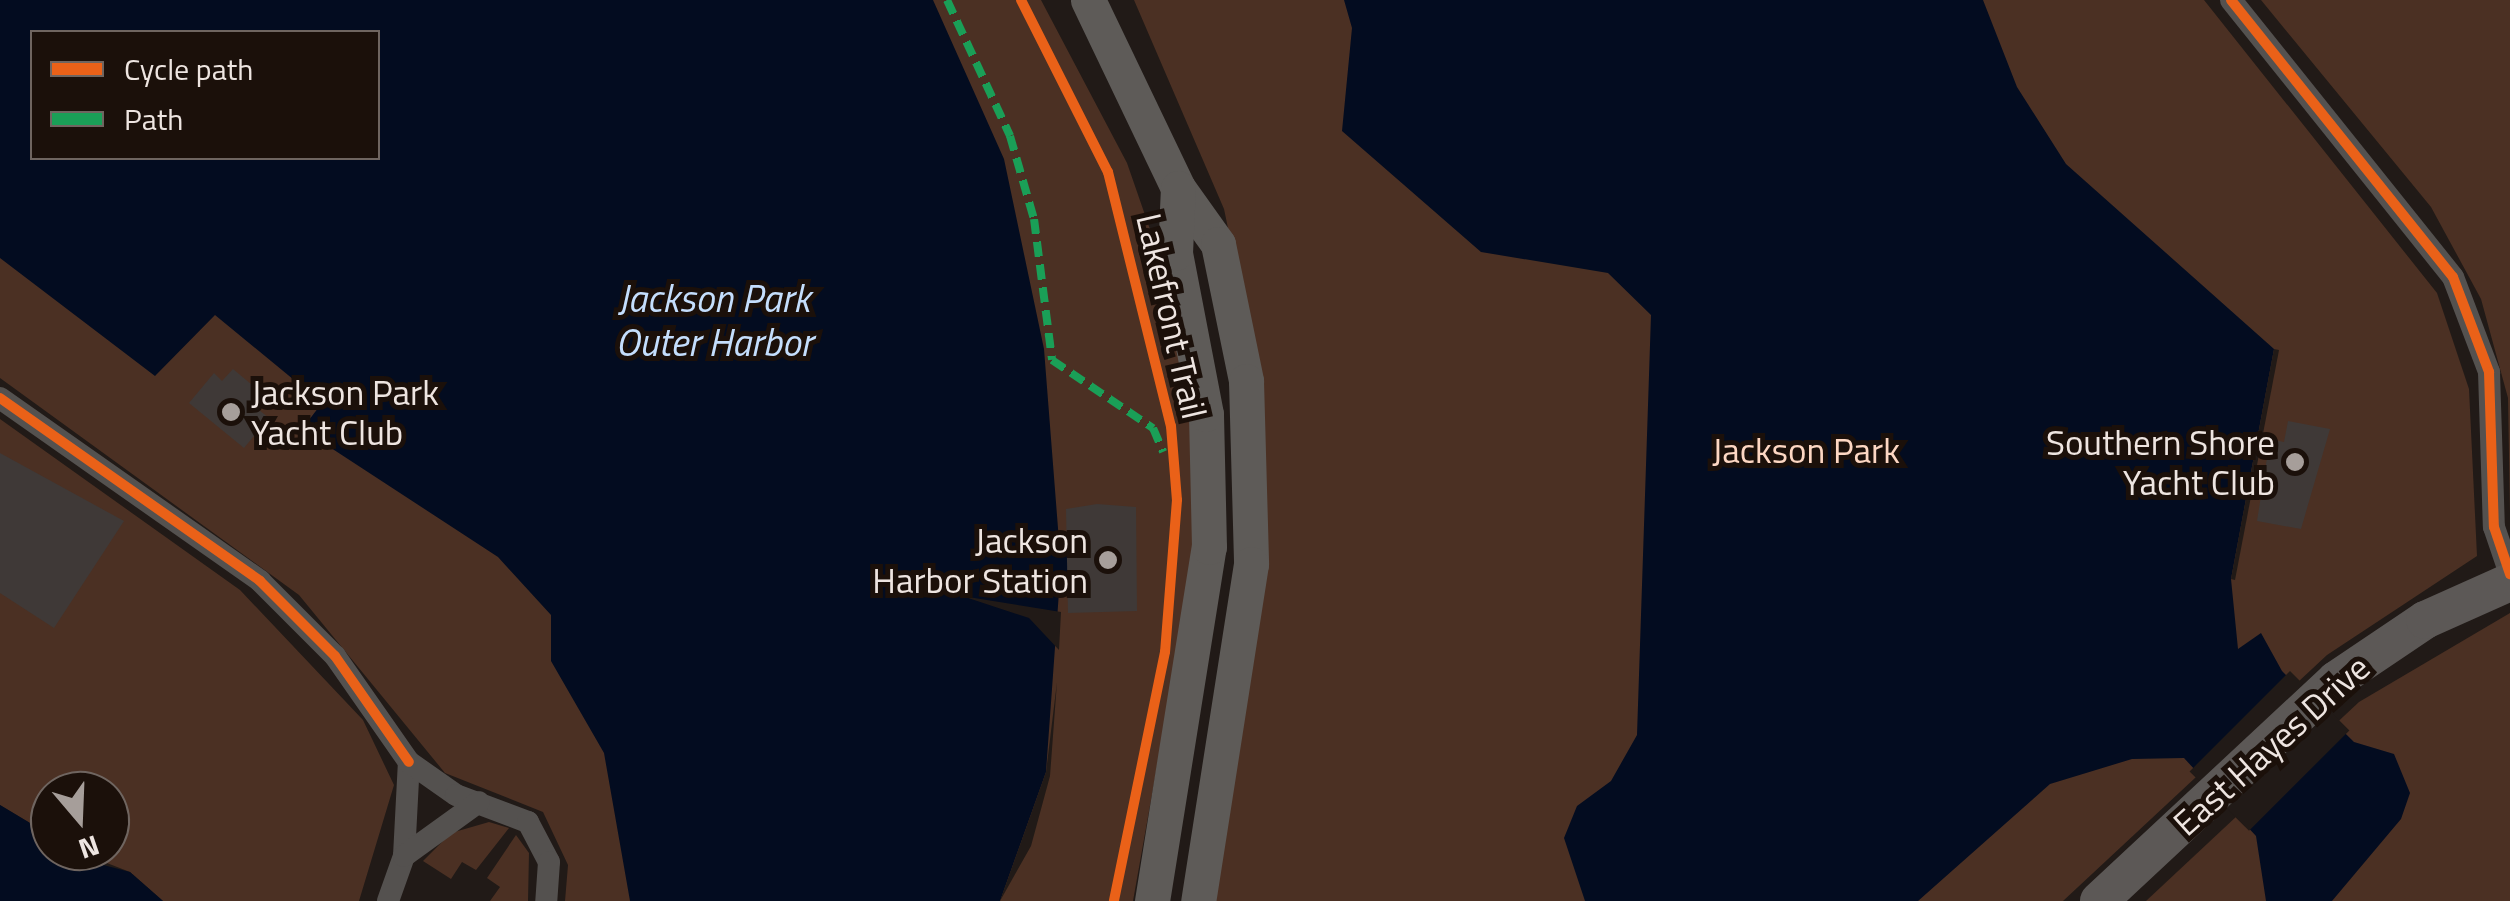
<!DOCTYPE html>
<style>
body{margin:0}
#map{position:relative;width:2510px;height:901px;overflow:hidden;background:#211a17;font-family:"Titillium Web",sans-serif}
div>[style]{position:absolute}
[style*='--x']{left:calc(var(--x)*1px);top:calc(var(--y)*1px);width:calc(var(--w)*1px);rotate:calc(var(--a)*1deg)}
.green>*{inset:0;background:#4b3023}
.water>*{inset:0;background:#030c20}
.pier>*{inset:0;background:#211a17;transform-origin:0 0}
.building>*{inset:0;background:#3f3937}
.minor>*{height:22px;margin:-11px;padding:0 11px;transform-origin:11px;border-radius:11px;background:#54514f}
.primary>*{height:35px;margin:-17.5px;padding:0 17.5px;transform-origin:17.5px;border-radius:17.5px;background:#5e5b58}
.trunk>*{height:38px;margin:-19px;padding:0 19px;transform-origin:19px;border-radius:19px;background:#5c5856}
.quiet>*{height:8px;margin-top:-4px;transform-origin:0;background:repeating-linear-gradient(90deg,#1a9f57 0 15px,transparent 0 23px)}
.cycleway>*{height:10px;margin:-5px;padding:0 5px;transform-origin:5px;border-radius:5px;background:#ea6118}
.dots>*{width:28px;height:28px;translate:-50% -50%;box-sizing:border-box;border:5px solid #1b100a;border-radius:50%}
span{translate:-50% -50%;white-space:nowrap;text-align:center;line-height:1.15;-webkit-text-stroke:10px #1b100a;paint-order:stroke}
.street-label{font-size:35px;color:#eee5e1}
.poi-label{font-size:35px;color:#eee5e1}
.left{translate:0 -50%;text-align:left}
.right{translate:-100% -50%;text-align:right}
.park-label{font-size:35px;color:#fdd7c3}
.water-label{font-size:38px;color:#c4defd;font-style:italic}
.legend{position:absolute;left:30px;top:30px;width:350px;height:130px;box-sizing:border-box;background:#1b100a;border:2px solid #6f6560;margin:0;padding:12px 18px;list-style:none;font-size:30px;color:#eee5e1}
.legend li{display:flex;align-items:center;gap:20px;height:50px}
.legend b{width:50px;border:2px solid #6f6560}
.north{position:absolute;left:30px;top:771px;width:100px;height:100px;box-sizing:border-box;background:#1b100a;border:2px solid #6f6560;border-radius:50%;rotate:161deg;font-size:28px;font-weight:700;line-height:40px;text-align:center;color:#eee5e1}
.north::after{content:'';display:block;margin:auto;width:35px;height:45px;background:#a69e9a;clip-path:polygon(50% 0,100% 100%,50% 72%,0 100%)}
</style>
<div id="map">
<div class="green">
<div style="clip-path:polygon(evenodd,0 0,1041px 0,1127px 163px,1169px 284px,1189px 388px,1195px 553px,1133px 901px,565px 901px,568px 865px,543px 812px,445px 773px,299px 595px,0 378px,0 0,32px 32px,378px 32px,378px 158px,32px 158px,32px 32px)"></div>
<div style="clip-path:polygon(1134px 0,2204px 0,2437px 293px,2469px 389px,2477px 556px,2327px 655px,2063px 901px,1214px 901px,1264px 579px,1261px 386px,1224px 209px)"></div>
<div style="clip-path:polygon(2261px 0,2510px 0,2510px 514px,2508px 398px,2481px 299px,2431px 207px)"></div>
<div style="clip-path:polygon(0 419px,240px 590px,363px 720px,394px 785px,359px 901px,163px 901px,130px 872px,76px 851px,110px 851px,110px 791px,50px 791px,50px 835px,0 805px)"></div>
<div style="clip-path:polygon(2510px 613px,2510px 901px,2146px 901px,2359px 702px)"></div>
<div style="clip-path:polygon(489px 822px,509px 828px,476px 870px,462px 862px,451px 879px,423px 861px,451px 833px)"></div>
<div style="clip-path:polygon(516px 835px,529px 853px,528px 901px,490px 901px,500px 887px,487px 878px)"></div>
</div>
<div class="water">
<div style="clip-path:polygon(evenodd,0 0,933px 0,1004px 159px,1044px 349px,1059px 541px,1079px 546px,1079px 573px,1060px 578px,1046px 772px,1000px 901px,630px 901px,604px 753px,551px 661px,551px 615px,498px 557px,302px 429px,322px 403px,215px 315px,155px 376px,0 258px,0 0,32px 32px,378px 32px,378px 158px,32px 158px,32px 32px)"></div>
<div style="clip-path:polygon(1344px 0,1983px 0,2017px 87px,2066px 164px,2274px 349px,2231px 579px,2238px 649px,2261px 633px,2282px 671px,2354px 742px,2394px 754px,2410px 793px,2401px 819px,2332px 901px,2266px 901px,2256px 836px,2184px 758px,2132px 759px,2050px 784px,1918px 901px,1585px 901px,1564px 838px,1577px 806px,1611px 781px,1637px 735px,1651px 315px,1608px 273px,1481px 252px,1342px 131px,1352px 28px)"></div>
<div style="clip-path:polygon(0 805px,50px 835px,50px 851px,130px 872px,163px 901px,0 901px)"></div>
</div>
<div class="pier">
<div style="clip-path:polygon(2274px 349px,2279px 350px,2235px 580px,2231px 579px)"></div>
<div style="clip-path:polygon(962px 596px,1061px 612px,1059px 650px,1029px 618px)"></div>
<div style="left:2290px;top:671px;width:84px;height:142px;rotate:45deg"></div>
<div style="clip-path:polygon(1057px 682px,1050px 776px,1031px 846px,1000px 901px,1046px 772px)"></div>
</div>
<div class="building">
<div style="clip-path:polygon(233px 369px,264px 395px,254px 406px,269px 418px,244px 448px,189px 403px,214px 373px,222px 381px)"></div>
<div style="clip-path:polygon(2288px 421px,2330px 429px,2301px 529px,2257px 521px,2270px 439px,2284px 442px)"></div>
<div style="clip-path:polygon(0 453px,124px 521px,54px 628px,0 593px)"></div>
<div style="clip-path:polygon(1097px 504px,1136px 507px,1137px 611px,1068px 613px,1066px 509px)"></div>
</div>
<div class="minor">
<div style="--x:2231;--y:0;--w:355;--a:51.3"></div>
<div style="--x:2453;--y:277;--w:102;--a:69.2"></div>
<div style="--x:2489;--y:372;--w:155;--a:88.2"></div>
<div style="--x:2494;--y:527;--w:50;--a:71.2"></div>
<div style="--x:0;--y:398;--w:318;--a:35.1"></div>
<div style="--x:260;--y:581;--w:106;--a:45"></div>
<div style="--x:335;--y:656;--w:129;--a:55.1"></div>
<div style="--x:404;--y:856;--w:94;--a:-87"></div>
<div style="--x:409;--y:762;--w:57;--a:35.1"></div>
<div style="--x:456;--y:795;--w:77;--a:20.6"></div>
<div style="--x:528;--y:822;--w:45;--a:62.3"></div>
<div style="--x:549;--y:862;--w:39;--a:94"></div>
<div style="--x:388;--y:901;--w:48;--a:-70.4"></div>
<div style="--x:404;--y:856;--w:92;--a:-35.8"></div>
</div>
<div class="primary">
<div style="--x:1088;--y:0;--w:208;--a:64.4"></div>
<div style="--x:1178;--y:188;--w:69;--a:54.5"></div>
<div style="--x:1218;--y:244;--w:140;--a:78.4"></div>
<div style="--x:1246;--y:381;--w:183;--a:88.4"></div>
<div style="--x:1251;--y:564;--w:341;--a:98.9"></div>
<div style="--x:1152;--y:901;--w:359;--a:-80.9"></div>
<div style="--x:1209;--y:547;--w:133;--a:-91.3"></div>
<div style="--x:1206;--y:414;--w:164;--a:-100.9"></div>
<div style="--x:1175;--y:253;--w:65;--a:-87.4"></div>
</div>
<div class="trunk">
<div style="--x:2099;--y:901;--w:324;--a:-43"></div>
<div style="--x:2336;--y:680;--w:107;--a:-34"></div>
<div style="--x:2425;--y:620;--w:93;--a:-24.1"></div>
</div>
<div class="quiet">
<div style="--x:947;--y:0;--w:150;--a:65.1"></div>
<div style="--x:1010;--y:136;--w:86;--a:73.9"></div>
<div style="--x:1034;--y:219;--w:142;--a:82.7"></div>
<div style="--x:1052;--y:360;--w:122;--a:34"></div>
<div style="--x:1153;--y:428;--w:26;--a:67"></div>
</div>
<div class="cycleway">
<div style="--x:1021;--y:0;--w:193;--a:63.2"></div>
<div style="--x:1108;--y:172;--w:262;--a:76.1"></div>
<div style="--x:1171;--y:426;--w:74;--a:85.4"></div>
<div style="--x:1177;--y:500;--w:152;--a:94.5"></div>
<div style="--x:1165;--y:652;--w:254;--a:101.6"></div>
<div style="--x:2231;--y:0;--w:355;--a:51.3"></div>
<div style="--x:2453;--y:277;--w:102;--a:69.2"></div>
<div style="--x:2489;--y:372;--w:155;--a:88.2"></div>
<div style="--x:2494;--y:527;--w:50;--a:71.2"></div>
<div style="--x:0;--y:398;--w:318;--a:35.1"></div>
<div style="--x:260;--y:581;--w:106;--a:45"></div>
<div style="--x:335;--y:656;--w:129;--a:55.1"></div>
</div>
<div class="dots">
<div style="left:231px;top:412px;background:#a69e9a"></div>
<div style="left:2295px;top:462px;background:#a69e9a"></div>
<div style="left:1108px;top:560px;background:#a69e9a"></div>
</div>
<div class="street-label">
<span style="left:1172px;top:316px;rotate:77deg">Lakefront Trail</span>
<span style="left:2271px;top:745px;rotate:-42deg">East Hayes Drive</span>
</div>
<div class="poi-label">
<span class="left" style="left:251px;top:412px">Jackson Park<br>Yacht Club</span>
<span class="right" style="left:2275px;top:462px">Southern Shore<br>Yacht Club</span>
<span class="right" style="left:1088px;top:560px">Jackson<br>Harbor Station</span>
</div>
<div class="park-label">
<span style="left:1806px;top:450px">Jackson Park</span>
</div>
<div class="water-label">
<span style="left:714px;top:321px">Jackson Park<br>Outer Harbor</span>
</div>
<ul class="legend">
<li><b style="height:12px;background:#ea6118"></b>Cycle path</li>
<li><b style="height:12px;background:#1a9f57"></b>Path</li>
</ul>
<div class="north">N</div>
</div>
